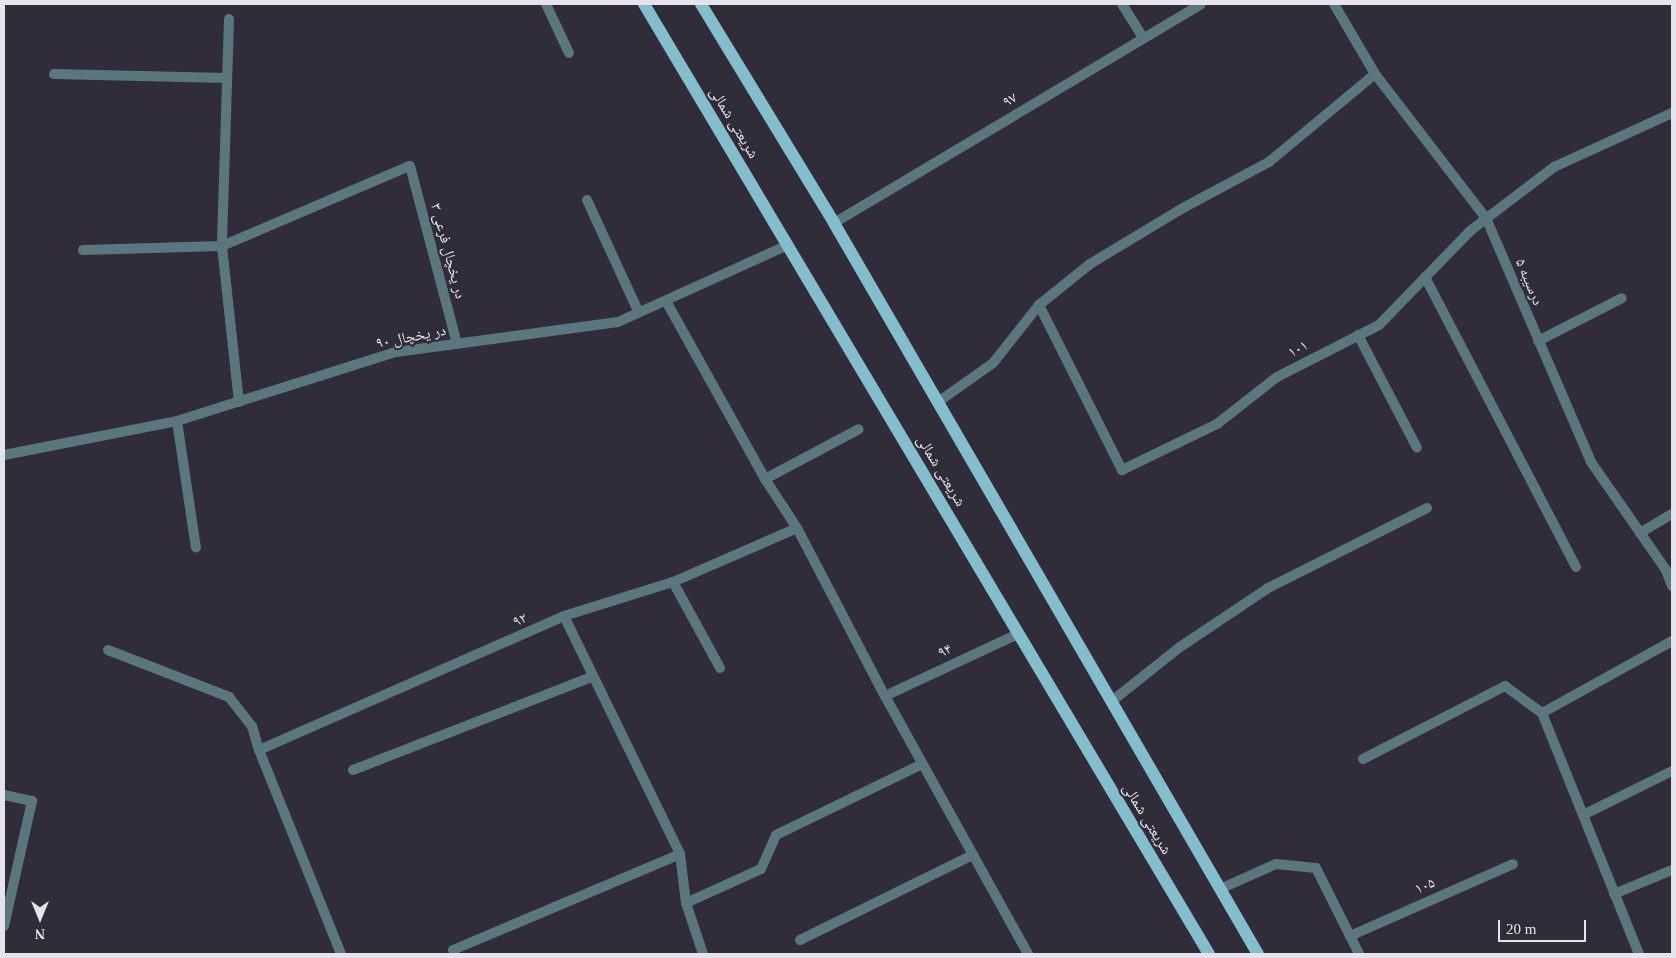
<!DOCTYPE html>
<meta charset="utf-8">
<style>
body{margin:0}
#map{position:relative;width:1676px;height:958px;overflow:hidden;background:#302c39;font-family:"Times New Roman","Noto Naskh Arabic",serif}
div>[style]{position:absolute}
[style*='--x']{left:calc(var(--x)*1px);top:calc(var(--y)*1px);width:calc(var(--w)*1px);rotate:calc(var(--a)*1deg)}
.service>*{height:10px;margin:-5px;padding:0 5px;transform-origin:5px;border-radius:5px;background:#5b767d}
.minor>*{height:10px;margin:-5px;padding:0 5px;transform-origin:5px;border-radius:5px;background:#5b767d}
.tertiary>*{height:10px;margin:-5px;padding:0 5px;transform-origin:5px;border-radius:5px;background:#5b767d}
.primary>*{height:12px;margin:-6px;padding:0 6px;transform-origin:6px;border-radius:6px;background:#84bdcc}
span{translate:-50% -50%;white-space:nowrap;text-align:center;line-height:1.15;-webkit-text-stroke:4.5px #302c39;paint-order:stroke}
.street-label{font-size:15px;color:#e6e3ec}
.frame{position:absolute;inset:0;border:5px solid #e6e3ec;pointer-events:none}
.north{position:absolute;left:15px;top:893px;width:50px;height:50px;-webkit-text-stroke:4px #302c39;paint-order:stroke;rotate:180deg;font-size:14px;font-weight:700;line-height:20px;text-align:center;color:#e6e3ec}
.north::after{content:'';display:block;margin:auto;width:18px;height:22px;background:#e6e3ec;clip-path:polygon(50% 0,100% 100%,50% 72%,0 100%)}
.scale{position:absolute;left:1498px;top:920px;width:88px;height:22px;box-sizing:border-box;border:2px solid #e6e3ec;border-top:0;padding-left:6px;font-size:15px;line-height:18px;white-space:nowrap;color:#e6e3ec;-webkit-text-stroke:4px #302c39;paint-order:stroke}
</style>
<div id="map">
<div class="service">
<div style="--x:546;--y:4;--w:54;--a:64.9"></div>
<div style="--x:1122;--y:4;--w:40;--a:58"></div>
<div style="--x:54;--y:74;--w:173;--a:1.3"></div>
<div style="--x:587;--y:200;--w:124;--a:65.3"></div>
<div style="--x:83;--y:250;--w:139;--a:-1.6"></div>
<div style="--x:1538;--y:341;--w:94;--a:-27.1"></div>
<div style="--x:673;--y:582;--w:98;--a:61.3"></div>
</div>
<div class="minor">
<div style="--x:1334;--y:4;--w:81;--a:59.6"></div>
<div style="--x:1375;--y:74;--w:182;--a:52.4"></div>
<div style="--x:1486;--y:218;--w:266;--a:66.7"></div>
<div style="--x:1591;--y:462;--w:131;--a:55.2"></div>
<div style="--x:1666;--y:570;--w:17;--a:69"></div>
<div style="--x:229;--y:19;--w:227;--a:91.8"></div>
<div style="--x:222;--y:246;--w:157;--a:83.8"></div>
<div style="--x:222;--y:246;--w:204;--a:-23.1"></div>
<div style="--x:410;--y:166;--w:184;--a:75.2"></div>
<div style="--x:1425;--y:277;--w:327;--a:62.5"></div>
<div style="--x:666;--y:301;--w:204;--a:60.9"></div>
<div style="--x:765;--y:479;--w:59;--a:56.9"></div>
<div style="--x:797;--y:528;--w:190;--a:62.4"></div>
<div style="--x:885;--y:696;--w:295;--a:61"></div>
<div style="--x:1039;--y:305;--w:185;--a:63.3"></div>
<div style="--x:1122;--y:470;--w:106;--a:-25.8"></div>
<div style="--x:1217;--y:424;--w:76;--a:-38.1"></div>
<div style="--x:1277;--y:377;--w:114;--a:-27"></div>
<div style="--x:1379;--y:325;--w:131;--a:-45.9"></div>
<div style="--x:1470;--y:231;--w:106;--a:-37.3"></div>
<div style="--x:1554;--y:167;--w:130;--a:-24.6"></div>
<div style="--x:1358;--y:335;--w:127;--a:62.4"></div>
<div style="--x:938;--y:402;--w:67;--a:-35.3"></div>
<div style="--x:993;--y:363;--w:74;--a:-51.6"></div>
<div style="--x:1039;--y:305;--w:65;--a:-38.8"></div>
<div style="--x:1090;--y:264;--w:106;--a:-31.1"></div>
<div style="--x:1181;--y:209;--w:100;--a:-28.1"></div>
<div style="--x:1269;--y:162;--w:138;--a:-39.7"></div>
<div style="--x:177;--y:421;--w:128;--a:81.5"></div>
<div style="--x:4;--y:455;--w:176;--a:-11.1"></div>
<div style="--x:177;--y:421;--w:230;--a:-17.5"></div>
<div style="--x:396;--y:352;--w:224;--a:-7.7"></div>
<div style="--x:618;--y:322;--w:187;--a:-24.4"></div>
<div style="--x:765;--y:479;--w:106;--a:-28"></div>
<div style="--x:1640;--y:533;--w:37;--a:-31"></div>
<div style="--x:564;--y:616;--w:265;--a:64"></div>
<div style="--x:680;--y:854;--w:49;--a:83"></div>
<div style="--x:686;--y:903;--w:54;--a:71.6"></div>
<div style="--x:108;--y:650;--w:130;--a:21.2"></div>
<div style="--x:229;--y:697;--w:37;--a:52"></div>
<div style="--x:252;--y:726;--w:25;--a:74"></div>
<div style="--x:259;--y:750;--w:220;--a:68.1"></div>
<div style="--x:885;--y:696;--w:147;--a:-25"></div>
<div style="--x:1112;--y:701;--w:87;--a:-38.5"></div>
<div style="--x:1180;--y:647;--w:106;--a:-33.8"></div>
<div style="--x:1268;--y:588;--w:178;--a:-26.7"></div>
<div style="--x:1542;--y:713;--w:149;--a:-29"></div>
<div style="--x:259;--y:750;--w:333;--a:-23.7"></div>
<div style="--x:564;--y:616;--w:114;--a:-17.3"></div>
<div style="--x:673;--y:582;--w:135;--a:-23.5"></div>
<div style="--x:1363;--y:759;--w:160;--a:-27.2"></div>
<div style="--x:1505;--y:686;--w:46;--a:36.1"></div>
<div style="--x:1542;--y:713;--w:260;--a:68.1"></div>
<div style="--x:353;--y:770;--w:256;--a:-21.3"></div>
<div style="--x:4;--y:795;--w:29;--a:12"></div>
<div style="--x:32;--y:801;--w:128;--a:102.6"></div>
<div style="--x:1583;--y:815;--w:99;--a:-26.3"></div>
<div style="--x:1220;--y:889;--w:61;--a:-24.1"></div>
<div style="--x:1276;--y:864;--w:40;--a:5.7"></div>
<div style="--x:1316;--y:868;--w:96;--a:63.4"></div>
<div style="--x:1614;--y:894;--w:63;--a:-22.5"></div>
<div style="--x:686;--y:903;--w:82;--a:-24.4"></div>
<div style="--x:761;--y:869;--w:37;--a:-66"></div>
<div style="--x:776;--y:835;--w:162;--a:-25.9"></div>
<div style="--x:1350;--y:936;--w:178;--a:-23.8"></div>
<div style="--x:800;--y:940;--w:193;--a:-26.2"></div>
<div style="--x:453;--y:950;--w:246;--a:-22.9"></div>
</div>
<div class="tertiary">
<div style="--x:834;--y:223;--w:427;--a:-30.8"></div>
</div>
<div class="primary">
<div style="--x:644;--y:4;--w:1105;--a:59.26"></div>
<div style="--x:701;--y:4;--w:256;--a:58.7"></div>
<div style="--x:834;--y:223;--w:845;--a:59.89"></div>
</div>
<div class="street-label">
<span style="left:1010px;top:100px;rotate:-31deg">۹۷</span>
<span style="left:734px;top:123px;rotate:59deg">شریعتی شمالی</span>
<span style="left:448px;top:251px;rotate:75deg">در یخچال فرعی ۳</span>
<span style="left:1529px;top:282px;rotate:67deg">درسیبه ۵</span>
<span style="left:411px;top:337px;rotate:-11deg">در یخچال ۹۰</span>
<span style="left:1298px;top:349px;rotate:-28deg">۱۰۱</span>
<span style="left:941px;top:471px;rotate:59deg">شریعتی شمالی</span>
<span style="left:520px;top:620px;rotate:-24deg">۹۲</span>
<span style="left:945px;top:651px;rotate:-25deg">۹۴</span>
<span style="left:1147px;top:819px;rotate:59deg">شریعتی شمالی</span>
<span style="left:1425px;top:886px;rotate:-24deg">۱۰۵</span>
</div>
<div class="frame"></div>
<div class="north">N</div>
<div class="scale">20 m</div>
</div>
